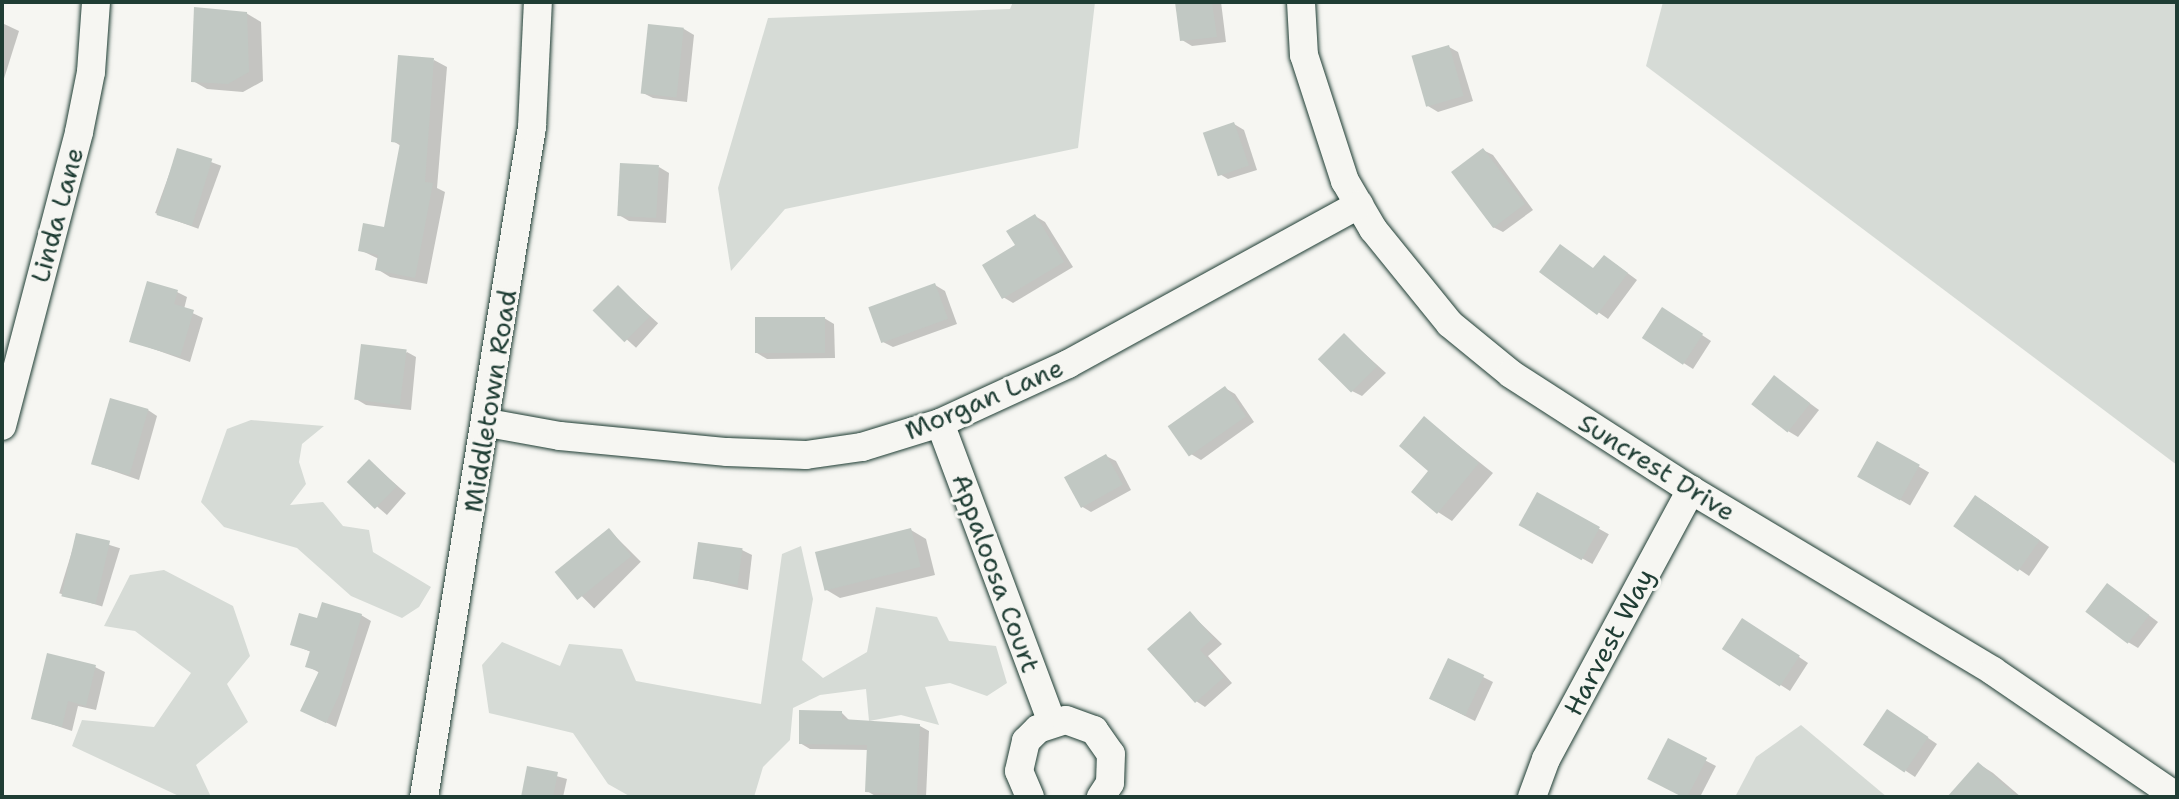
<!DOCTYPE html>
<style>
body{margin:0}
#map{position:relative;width:2179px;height:799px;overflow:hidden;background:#f6f6f2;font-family:"Shantell Sans",sans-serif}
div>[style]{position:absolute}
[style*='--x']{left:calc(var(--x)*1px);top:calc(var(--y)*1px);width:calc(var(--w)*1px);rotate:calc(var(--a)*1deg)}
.green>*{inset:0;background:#d6dbd6}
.shadow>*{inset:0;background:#0003;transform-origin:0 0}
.building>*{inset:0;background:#c1c8c3;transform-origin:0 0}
.roads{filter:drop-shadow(0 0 2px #1f3d34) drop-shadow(0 0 2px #1f3d34)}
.minor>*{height:28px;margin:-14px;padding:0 14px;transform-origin:14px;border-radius:14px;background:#f6f6f2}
span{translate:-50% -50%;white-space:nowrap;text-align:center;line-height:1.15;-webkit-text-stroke:6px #f6f6f2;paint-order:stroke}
.street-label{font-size:26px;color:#1f3d34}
.frame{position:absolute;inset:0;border:4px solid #1f3d34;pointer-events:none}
</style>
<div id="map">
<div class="green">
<div style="clip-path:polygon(1013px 2px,1095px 2px,1078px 148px,785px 209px,731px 271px,718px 188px,768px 18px,1010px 9px)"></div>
<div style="clip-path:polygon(1663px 2px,2177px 2px,2177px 465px,1646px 66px)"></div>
<div style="clip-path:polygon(251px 420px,324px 426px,302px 444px,299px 462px,306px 484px,290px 505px,323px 502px,343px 526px,369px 530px,373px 552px,431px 587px,419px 607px,402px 618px,351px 596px,297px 548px,224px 527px,201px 502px,227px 429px)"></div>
<div style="clip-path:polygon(801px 546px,813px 599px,802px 660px,823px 678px,867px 652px,876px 607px,937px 617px,949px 641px,996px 646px,1007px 683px,987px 696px,950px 683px,925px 687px,939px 725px,901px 715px,869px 721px,866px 689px,820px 695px,793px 708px,790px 740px,763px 767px,754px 797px,631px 797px,608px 784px,573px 733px,489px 713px,482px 665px,502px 642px,560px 666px,569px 644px,622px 649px,636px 681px,761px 704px,782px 554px)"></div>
<div style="clip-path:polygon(164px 570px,233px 606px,250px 656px,227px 684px,248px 722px,196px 765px,211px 797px,181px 797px,72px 746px,82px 720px,154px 727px,191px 673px,135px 631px,104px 626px,130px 575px)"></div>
<div style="clip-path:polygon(1801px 725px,1887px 797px,1735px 797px,1756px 757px)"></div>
</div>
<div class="shadow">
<div style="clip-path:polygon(1177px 2px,1221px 2px,1226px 42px,1192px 46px,1182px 40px)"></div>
<div style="clip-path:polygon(246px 13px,261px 22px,263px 81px,243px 92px,207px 89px,193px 81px)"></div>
<div style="clip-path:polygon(2px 23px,19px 31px,2px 85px)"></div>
<div style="clip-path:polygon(650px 26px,684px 29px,694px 35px,687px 102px,653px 98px,643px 93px)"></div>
<div style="clip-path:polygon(1449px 47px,1458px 52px,1473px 101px,1438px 112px,1428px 106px)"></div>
<div style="clip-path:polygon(434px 60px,447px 67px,437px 188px,445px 192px,427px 284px,390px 277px,377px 269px,379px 259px,360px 250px,386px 229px,401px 146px,393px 141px)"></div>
<div style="clip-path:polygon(1234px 124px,1244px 130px,1257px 170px,1228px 179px,1218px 173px)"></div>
<div style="left:178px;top:150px;width:46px;height:67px;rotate:20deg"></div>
<div style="clip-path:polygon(1483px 150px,1493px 155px,1533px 210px,1503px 232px,1493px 227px,1453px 172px)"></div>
<div style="clip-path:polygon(659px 167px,669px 173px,666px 223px,629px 221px,619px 215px)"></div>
<div style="clip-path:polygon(1035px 216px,1045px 222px,1073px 267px,1013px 303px,1003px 297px)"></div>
<div style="clip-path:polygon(1614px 263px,1637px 280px,1608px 319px,1541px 272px,1594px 270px)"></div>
<div style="clip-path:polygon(935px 285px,945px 291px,957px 324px,893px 347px,883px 342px)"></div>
<div style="left:618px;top:287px;width:54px;height:33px;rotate:42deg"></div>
<div style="clip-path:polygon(177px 292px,187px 297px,184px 309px,203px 318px,190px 362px,131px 341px)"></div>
<div style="clip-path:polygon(1672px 315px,1711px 341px,1693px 369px,1644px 338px)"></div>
<div style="clip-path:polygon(824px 318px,834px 324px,835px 358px,767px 359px,757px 353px)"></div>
<div style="clip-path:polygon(1344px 335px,1386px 373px,1362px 396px,1352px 391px)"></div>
<div style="clip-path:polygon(407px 352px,416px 357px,411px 410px,366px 405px,356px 399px)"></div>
<div style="clip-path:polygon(1774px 377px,1819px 410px,1798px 437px,1788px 431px)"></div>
<div style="clip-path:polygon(1225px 388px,1235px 394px,1254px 422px,1201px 460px,1191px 454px)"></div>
<div style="clip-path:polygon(148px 410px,157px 416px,139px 480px,93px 464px)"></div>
<div style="clip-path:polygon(1425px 419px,1493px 473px,1452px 521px,1438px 512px)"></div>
<div style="left:1878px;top:443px;width:59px;height:38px;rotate:30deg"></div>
<div style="clip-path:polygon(1106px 456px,1116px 461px,1131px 490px,1091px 512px,1081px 506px)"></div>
<div style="left:369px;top:461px;width:49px;height:29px;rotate:41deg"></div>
<div style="left:1538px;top:495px;width:81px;height:34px;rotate:29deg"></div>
<div style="clip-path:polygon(1985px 502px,2049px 547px,2029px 576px,1956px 526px)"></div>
<div style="left:609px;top:530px;width:45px;height:66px;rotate:45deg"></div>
<div style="clip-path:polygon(911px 530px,926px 539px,935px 575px,840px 598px,825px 589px)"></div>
<div style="left:77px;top:535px;width:45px;height:61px;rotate:17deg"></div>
<div style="clip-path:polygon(742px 550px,752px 555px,748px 590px,695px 578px)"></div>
<div style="clip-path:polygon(2117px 591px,2158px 622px,2138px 648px,2128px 642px)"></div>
<div style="clip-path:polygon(1190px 613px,1222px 644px,1208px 656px,1232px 683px,1205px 707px,1196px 701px)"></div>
<div style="clip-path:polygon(361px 615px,371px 621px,336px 727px,312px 716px,320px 673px,307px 666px,311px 652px,292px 644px,318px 620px)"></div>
<div style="clip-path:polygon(1753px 626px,1808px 663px,1790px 691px,1725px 649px)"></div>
<div style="clip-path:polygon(1449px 660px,1493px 682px,1475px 721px,1441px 704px)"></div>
<div style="clip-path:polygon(95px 667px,105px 672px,96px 710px,78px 706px,72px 731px,33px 718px)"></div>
<div style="clip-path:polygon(841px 712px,851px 722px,920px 726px,929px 731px,926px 797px,877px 797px,867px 791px,869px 750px,810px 749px,800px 743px)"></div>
<div style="clip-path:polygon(1897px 717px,1937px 744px,1915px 777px,1906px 771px)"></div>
<div style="clip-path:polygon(1668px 741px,1716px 766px,1700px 797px,1684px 797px,1649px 779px)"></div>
<div style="clip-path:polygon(1979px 764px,1993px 773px,2021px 797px,1950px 797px)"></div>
<div style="clip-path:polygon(528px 768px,567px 779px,563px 797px,522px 797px)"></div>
</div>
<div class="building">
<div style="clip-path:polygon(1175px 2px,1212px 2px,1217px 37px,1180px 41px)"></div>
<div style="clip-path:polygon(194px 7px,247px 12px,249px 72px,228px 84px,191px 82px)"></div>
<div style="left:648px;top:24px;width:36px;height:70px;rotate:6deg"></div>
<div style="left:1449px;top:45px;width:53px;height:39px;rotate:74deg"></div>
<div style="clip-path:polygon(398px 55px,434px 58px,425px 182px,433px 183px,415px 278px,375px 270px,378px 255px,358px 251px,363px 223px,384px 227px,400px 143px,391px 142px)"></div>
<div style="left:1234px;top:122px;width:46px;height:33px;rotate:71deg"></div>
<div style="left:177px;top:148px;width:37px;height:70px;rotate:17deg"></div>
<div style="left:1483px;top:148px;width:70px;height:40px;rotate:53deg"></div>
<div style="left:620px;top:163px;width:39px;height:53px;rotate:3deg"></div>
<div style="clip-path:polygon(1035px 214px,1064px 262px,1002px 299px,982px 265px,1015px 245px,1006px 231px)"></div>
<div style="clip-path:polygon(1560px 244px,1593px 268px,1604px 255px,1628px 273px,1597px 315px,1539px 272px)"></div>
<div style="clip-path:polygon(147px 281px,178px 290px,174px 304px,194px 310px,180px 357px,129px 342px)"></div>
<div style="left:935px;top:283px;width:38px;height:71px;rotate:70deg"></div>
<div style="left:618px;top:285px;width:45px;height:36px;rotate:45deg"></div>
<div style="left:1662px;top:307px;width:49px;height:37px;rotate:33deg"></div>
<div style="left:825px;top:317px;width:36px;height:70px;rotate:90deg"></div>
<div style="left:1344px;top:333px;width:47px;height:37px;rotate:45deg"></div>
<div style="left:361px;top:344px;width:46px;height:56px;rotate:7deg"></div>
<div style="left:1774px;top:375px;width:46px;height:37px;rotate:38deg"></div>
<div style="left:1225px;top:386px;width:37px;height:70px;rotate:55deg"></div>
<div style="left:110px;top:398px;width:40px;height:69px;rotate:16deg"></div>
<div style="clip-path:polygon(1424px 416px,1479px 463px,1437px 514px,1411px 492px,1428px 471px,1399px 446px)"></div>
<div style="left:1877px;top:441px;width:49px;height:41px;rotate:29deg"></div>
<div style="left:1106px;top:454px;width:35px;height:48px;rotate:61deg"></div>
<div style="left:369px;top:459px;width:39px;height:32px;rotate:44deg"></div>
<div style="left:1537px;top:492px;width:72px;height:38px;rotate:29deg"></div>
<div style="left:1975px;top:495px;width:79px;height:38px;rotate:35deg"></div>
<div style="left:609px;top:528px;width:36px;height:70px;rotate:51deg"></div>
<div style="left:911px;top:528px;width:40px;height:99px;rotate:76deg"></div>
<div style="left:76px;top:533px;width:35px;height:65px;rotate:13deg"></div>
<div style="left:698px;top:542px;width:45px;height:37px;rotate:8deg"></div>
<div style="left:2107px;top:583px;width:53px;height:36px;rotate:37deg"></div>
<div style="clip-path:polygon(322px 602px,362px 614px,339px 695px,326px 723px,300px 711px,319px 671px,305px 667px,310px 651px,290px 645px,299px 613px,317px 618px)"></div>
<div style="clip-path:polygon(1190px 611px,1213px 638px,1200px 650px,1224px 677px,1195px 703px,1147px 649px)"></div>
<div style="left:1742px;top:618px;width:69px;height:37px;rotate:33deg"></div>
<div style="clip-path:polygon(47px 653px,96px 665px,86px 706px,68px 701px,62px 727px,31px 719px)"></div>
<div style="left:1448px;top:658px;width:40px;height:45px;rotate:25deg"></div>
<div style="left:1887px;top:709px;width:50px;height:43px;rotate:34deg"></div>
<div style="clip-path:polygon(799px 710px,842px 711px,842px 719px,920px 724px,917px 795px,865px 792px,867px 745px,799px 744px)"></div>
<div style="left:1668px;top:738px;width:44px;height:46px;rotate:27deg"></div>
<div style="clip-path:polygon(1978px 762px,2018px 797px,1947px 797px)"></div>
<div style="clip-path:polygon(527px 766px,558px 772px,553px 797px,521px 797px)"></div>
</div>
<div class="roads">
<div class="minor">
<div style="--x:1301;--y:2;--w:53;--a:86.8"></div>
<div style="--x:1304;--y:55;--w:133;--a:72"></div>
<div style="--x:1345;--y:181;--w:56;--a:59.7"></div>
<div style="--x:1373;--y:229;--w:122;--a:51"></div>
<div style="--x:1450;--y:324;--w:79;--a:39.3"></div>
<div style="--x:1511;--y:374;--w:214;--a:32.8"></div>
<div style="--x:1691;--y:490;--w:352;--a:30.9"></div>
<div style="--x:1993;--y:671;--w:223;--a:34.4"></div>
<div style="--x:488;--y:423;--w:73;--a:10.2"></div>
<div style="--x:560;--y:436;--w:168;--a:5.5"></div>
<div style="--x:727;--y:452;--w:79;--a:2.2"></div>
<div style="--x:806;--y:455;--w:57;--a:-8.1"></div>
<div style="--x:862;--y:447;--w:82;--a:-17.1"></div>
<div style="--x:940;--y:423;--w:141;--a:-24.7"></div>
<div style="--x:1068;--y:364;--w:332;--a:-28.7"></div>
<div style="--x:940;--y:423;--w:319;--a:69.5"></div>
<div style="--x:2;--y:426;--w:304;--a:-75.3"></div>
<div style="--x:79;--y:132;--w:61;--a:-78.7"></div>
<div style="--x:91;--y:72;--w:70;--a:-85.9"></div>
<div style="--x:424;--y:797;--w:679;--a:-80.84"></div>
<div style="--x:532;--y:127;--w:125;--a:-87.3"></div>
<div style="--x:1030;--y:797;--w:28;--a:-113"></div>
<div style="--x:1019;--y:771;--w:31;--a:-77"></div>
<div style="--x:1026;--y:741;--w:17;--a:-45"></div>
<div style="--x:1038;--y:729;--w:29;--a:-18"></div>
<div style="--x:1066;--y:720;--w:30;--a:20"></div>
<div style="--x:1094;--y:730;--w:29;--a:55"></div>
<div style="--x:1111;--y:754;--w:29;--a:92"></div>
<div style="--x:1110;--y:783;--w:17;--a:123"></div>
<div style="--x:1532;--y:797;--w:40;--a:-69.8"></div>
<div style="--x:1546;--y:759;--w:306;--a:-61.7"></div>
</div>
</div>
<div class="street-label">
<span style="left:57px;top:215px;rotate:-75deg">Linda Lane</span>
<span style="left:984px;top:399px;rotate:-23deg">Morgan Lane</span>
<span style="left:490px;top:401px;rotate:-81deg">Middletown Road</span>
<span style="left:1657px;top:467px;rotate:32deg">Suncrest Drive</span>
<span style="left:996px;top:573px;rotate:70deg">Appaloosa Court</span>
<span style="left:1609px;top:642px;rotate:-62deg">Harvest Way</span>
</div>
<div class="frame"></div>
</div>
